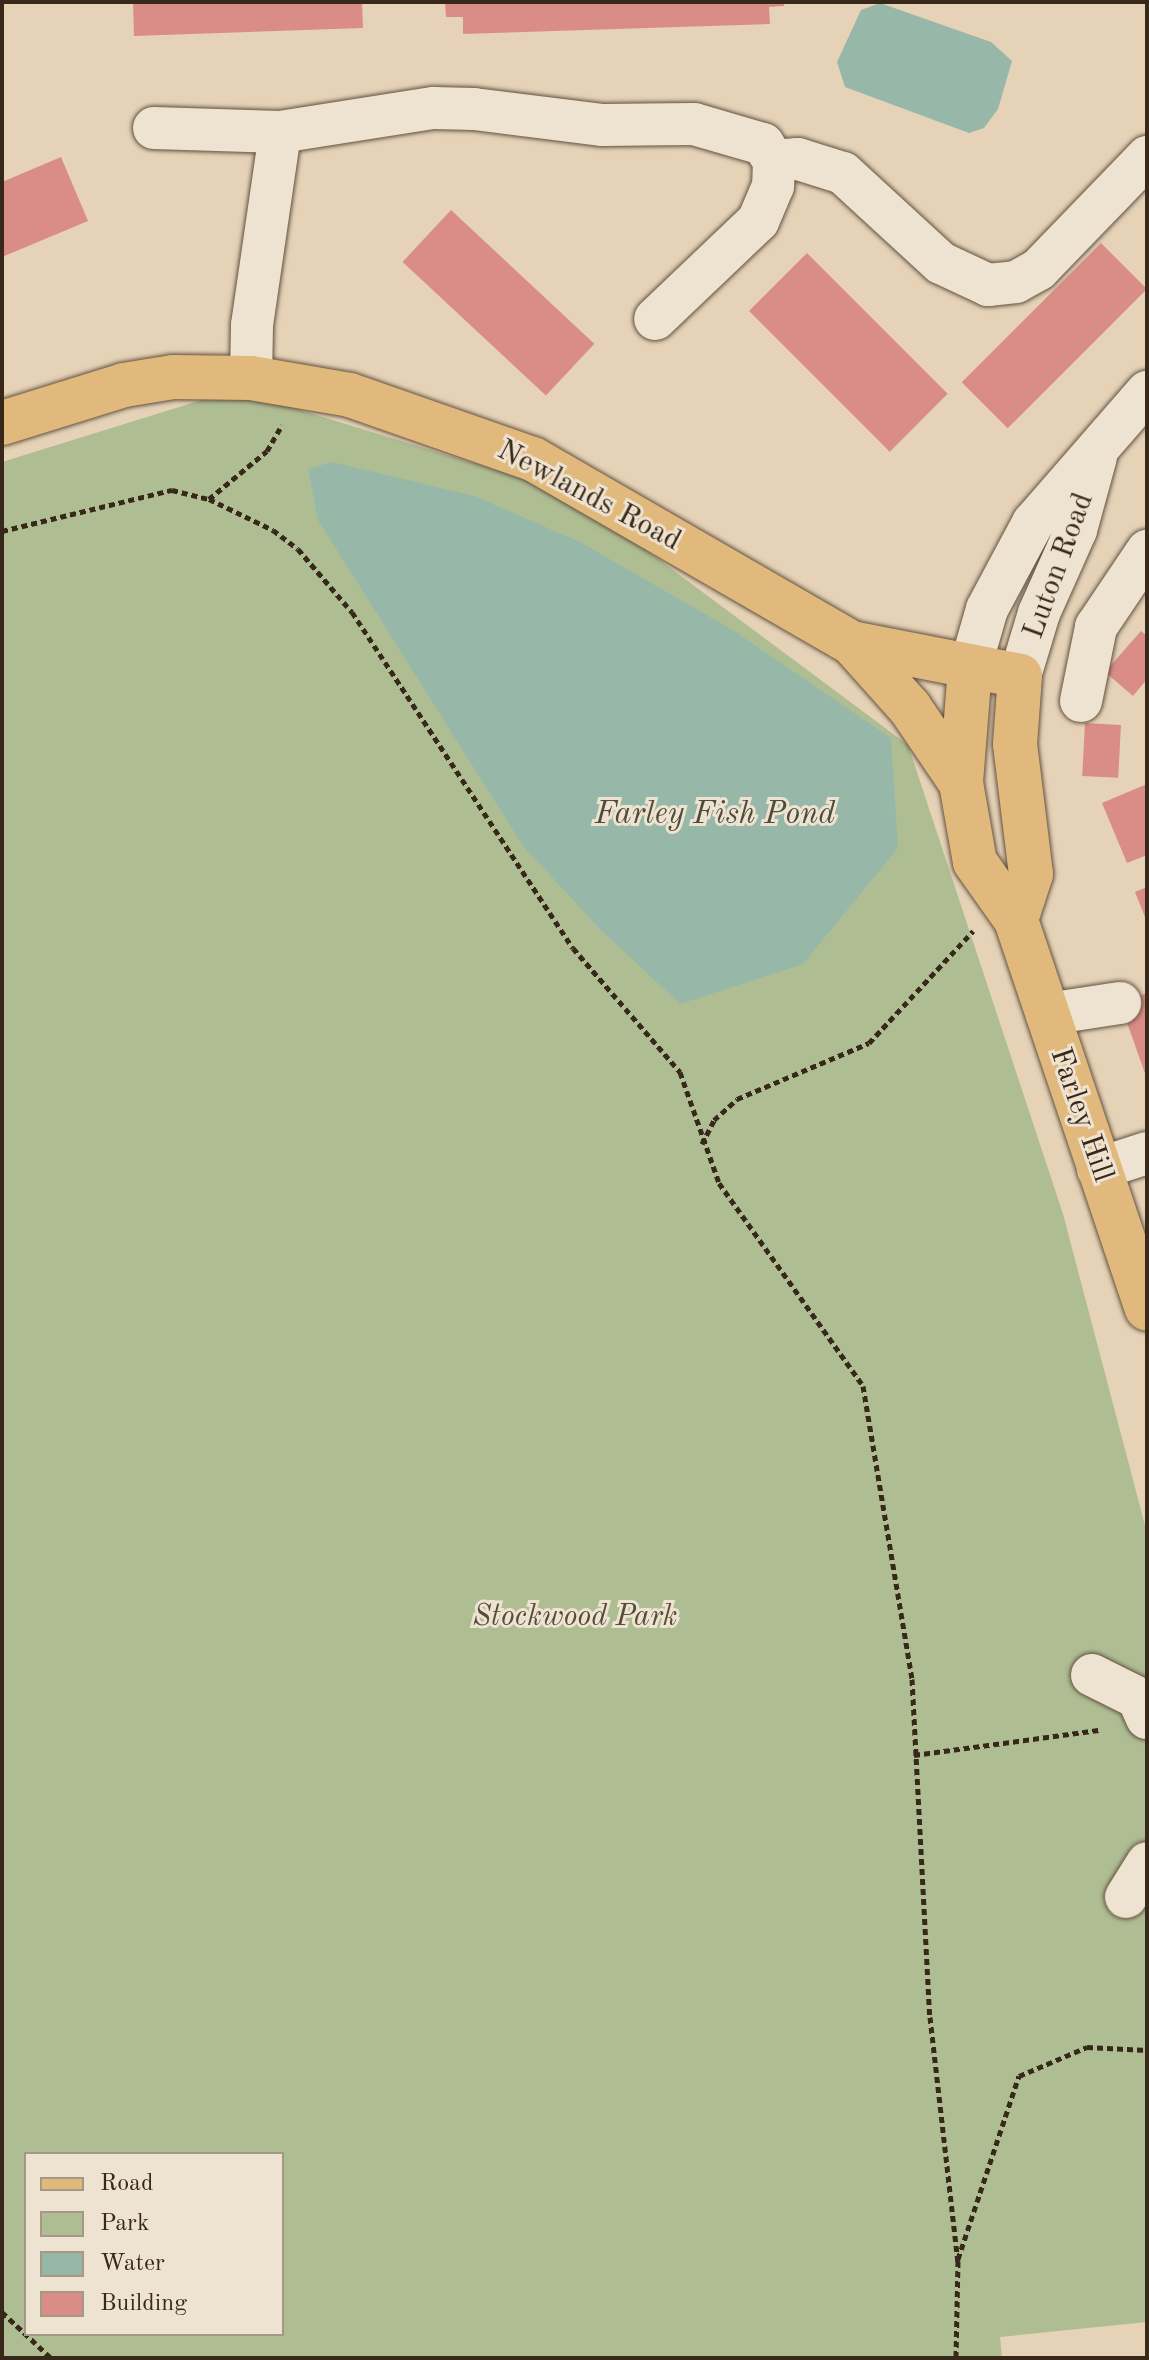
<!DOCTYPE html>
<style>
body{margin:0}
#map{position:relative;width:1149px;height:2360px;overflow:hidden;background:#e5d2b7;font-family:"Old Standard TT",serif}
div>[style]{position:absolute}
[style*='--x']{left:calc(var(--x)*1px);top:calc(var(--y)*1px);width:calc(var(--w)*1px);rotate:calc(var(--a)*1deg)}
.green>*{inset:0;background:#afbd93}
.water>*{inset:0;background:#97b8a8}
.building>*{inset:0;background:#da8d86;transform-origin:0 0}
.path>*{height:5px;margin-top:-2.5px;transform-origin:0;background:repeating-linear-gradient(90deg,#372819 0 6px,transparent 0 10px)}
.roads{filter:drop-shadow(0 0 2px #625240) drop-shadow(0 0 2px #625240)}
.minor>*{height:42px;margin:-21px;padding:0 21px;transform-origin:21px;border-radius:21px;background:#eee2d0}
.major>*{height:44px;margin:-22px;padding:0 22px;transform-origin:22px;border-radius:22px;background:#e2b97c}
span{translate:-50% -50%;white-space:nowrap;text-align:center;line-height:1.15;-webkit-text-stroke:6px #eee2d0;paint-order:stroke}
.street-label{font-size:30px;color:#372819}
.park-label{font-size:30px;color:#554d38;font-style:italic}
.water-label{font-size:32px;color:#4f4c3d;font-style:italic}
.frame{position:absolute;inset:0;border:4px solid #372819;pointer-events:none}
.legend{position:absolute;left:24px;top:2152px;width:260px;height:184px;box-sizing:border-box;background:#eee2d0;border:2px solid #a59887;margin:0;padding:10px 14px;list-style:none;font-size:24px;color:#372819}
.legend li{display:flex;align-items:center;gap:16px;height:40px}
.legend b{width:40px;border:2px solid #a59887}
</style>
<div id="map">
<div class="green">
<div style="clip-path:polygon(evenodd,234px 390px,568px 492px,908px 745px,1063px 1214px,1147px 1533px,1147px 2322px,1000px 2337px,1002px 2358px,2px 2358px,2px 462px,234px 390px,26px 2154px,282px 2154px,282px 2334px,26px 2334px,26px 2154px)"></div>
</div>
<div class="water">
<div style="clip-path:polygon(880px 3px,991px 42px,1012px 61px,998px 109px,984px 128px,969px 133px,845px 87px,837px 62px,861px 10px)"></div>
<div style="clip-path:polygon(332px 462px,474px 496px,580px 542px,731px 629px,891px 738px,898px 848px,803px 964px,680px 1004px,600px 929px,523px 846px,318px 520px,308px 469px)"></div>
</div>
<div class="building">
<div style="clip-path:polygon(133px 2px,362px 2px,363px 28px,134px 36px)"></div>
<div style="clip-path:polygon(445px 2px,784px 2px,784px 6px,769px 7px,770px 24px,463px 34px,463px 17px,446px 17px)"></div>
<div style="clip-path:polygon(61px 157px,88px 221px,2px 257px,2px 182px)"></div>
<div style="left:451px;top:210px;width:196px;height:71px;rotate:43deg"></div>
<div style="left:1101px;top:243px;width:65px;height:197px;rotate:45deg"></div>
<div style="left:807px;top:253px;width:199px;height:82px;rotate:45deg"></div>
<div style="clip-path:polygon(1141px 631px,1147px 636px,1147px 679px,1133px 696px,1105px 672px)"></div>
<div style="left:1085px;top:723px;width:36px;height:53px;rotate:3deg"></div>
<div style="clip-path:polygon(1147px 784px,1147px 855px,1127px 863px,1102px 803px)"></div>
<div style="clip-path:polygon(1147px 887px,1147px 922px,1135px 892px)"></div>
<div style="clip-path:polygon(1147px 993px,1147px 1079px,1120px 1003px)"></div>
</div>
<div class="path">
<div style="--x:209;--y:499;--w:75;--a:-39.6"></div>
<div style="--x:267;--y:451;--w:30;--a:-60"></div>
<div style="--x:2;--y:531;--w:175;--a:-13.6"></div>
<div style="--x:172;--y:490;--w:38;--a:14"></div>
<div style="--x:209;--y:499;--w:71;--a:25.8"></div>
<div style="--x:273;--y:530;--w:31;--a:37"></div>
<div style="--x:298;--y:549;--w:83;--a:49.4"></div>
<div style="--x:352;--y:612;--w:402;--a:56.7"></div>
<div style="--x:573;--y:948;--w:164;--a:49.2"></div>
<div style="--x:680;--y:1072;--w:118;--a:70.6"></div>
<div style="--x:719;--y:1183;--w:249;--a:54.6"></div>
<div style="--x:863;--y:1386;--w:297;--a:80.5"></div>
<div style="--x:912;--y:1679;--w:338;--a:87"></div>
<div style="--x:930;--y:2017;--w:246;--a:83.5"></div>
<div style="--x:958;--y:2261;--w:97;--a:91.2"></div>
<div style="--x:702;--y:1144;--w:27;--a:-63"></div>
<div style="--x:714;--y:1120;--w:31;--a:-42"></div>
<div style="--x:737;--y:1099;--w:143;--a:-23"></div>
<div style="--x:869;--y:1043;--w:153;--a:-47.1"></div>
<div style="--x:914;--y:1755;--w:188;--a:-7.7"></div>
<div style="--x:958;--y:2259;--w:193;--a:-71.6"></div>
<div style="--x:1019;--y:2076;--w:74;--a:-23.1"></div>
<div style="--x:1087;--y:2047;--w:60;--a:2.9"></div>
<div style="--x:2;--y:2312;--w:67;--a:43.2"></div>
</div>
<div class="roads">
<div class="minor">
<div style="--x:154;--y:128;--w:126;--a:1.8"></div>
<div style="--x:280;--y:132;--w:156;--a:-8.9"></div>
<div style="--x:434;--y:108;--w:40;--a:1.4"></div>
<div style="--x:474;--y:109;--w:130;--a:7.1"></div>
<div style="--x:603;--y:125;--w:91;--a:-0.6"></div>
<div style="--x:694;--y:124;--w:72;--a:16.2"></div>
<div style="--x:763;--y:144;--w:20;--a:57"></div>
<div style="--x:774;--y:161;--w:25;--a:92"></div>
<div style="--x:773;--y:186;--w:38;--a:113"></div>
<div style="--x:758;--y:221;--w:142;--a:136.4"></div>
<div style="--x:774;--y:161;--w:24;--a:-5"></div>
<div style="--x:798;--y:159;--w:47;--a:17.3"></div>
<div style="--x:843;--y:173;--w:133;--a:42.6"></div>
<div style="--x:941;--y:263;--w:52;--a:25.1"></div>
<div style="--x:988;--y:285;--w:28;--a:-6"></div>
<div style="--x:1016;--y:282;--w:26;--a:-29"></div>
<div style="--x:1039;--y:269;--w:156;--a:-46"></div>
<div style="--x:251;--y:378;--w:53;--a:-88.9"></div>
<div style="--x:252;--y:325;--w:195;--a:-81.7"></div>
<div style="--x:970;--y:668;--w:61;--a:-73.9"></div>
<div style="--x:987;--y:609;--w:98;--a:-61.9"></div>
<div style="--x:1033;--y:523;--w:174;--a:-49"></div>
<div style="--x:1020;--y:676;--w:66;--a:-73.2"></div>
<div style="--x:1039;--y:613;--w:91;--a:-66"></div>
<div style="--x:1076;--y:530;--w:76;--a:-74.7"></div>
<div style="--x:1081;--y:701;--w:76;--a:-78.5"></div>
<div style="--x:1096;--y:627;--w:92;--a:-56.1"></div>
<div style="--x:1047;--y:1014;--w:74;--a:-8.6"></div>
<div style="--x:1098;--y:1169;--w:52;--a:-18.1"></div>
<div style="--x:1092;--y:1675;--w:51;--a:26.6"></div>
<div style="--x:1138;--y:1698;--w:22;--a:66"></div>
<div style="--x:1126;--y:1897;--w:40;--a:-58"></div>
</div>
<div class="major">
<div style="--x:2;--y:423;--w:128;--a:-17.3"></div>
<div style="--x:124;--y:385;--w:50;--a:-9.3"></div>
<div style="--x:173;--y:377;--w:78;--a:0.7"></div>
<div style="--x:251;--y:378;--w:100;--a:9.7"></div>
<div style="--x:350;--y:395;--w:194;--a:19.3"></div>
<div style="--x:533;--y:459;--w:368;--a:30"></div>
<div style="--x:852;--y:643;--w:171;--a:11.1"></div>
<div style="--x:1020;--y:676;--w:68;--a:94.2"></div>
<div style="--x:1015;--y:744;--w:131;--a:83"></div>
<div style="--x:1031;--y:874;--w:48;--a:108.1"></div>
<div style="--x:852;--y:643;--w:87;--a:48.3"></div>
<div style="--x:910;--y:708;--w:91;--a:55.8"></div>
<div style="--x:970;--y:668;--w:115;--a:94.5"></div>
<div style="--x:961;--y:783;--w:80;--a:80"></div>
<div style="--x:975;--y:862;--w:71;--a:54.7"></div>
<div style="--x:1016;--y:920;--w:410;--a:71.4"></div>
</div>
</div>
<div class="street-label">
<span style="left:589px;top:496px;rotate:28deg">Newlands Road</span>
<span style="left:1059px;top:566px;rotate:-70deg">Luton Road</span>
<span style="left:1081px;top:1115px;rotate:71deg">Farley Hill</span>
</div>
<div class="park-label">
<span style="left:575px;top:1617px">Stockwood Park</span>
</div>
<div class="water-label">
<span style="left:715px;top:815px">Farley Fish Pond</span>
</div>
<div class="frame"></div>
<ul class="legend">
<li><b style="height:10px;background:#e2b97c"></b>Road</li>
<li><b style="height:22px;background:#afbd93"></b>Park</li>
<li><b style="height:22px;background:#97b8a8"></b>Water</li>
<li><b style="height:22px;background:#da8d86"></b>Building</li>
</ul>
</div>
